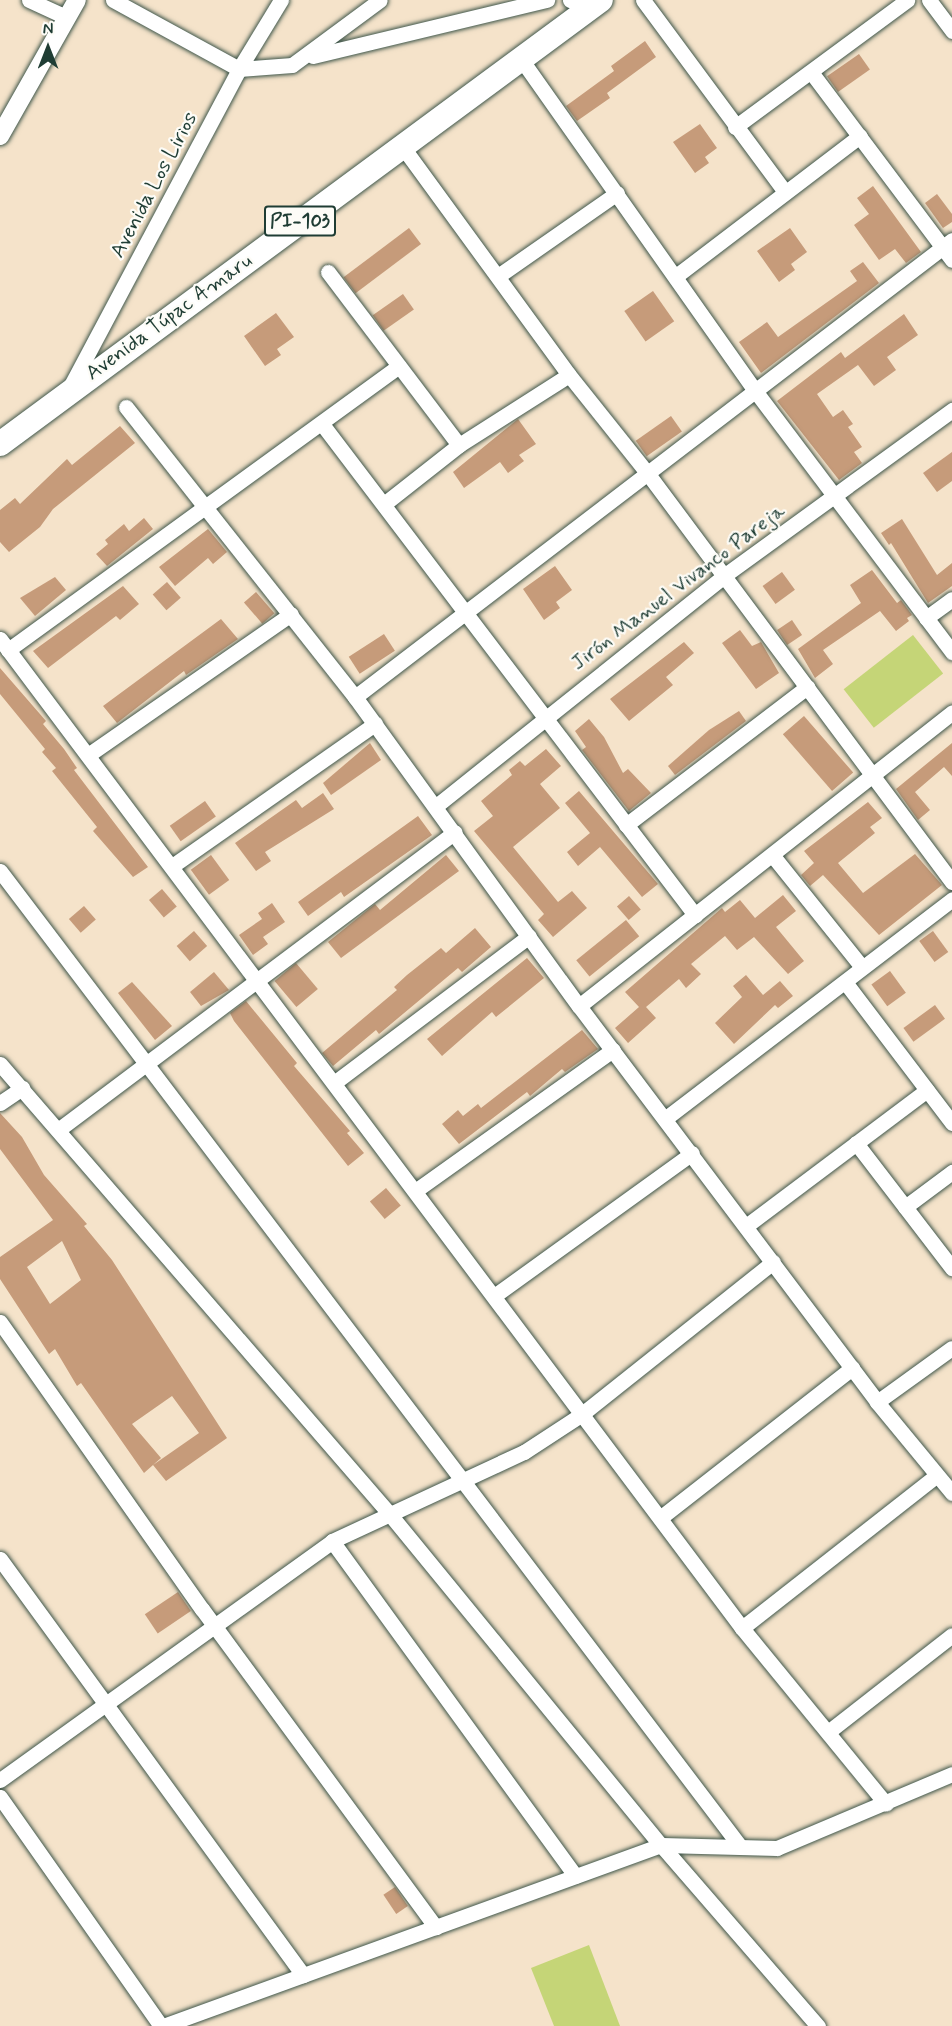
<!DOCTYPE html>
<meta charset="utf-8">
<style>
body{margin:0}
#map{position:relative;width:952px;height:2026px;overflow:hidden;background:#f5e3ca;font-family:Mynerve,sans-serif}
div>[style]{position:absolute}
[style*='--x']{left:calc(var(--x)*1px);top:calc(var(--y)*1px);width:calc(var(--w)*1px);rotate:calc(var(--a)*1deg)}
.green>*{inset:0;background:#c5d577;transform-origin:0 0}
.building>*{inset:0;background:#c69b7a;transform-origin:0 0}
.roads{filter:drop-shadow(0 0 2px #3f564a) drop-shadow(0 0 2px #3f564a)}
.minor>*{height:15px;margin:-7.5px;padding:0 7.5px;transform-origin:7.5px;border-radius:7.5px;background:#fff}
.tertiary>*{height:18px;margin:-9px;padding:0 9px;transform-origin:9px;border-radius:9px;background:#fff}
.primary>*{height:24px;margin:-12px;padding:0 12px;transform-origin:12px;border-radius:12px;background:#fff}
span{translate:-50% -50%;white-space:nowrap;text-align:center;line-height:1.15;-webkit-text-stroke:4.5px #fdfcf7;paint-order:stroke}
.shield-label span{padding:2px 4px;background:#fdfcf7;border:2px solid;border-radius:4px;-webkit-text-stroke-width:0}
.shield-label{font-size:20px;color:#1f3d34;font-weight:700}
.street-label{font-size:21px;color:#1f3d34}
.north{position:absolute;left:18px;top:18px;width:60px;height:60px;-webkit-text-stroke:4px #fdfcf7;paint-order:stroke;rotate:0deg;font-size:16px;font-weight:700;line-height:24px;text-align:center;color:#1f3d34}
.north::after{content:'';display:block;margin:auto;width:21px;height:27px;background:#1f3d34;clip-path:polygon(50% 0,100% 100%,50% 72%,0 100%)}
</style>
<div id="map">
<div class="green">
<div style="left:913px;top:635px;width:49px;height:88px;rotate:52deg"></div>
<div style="clip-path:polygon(589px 1945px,620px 2026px,554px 2026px,531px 1968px)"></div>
</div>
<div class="building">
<div style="clip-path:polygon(645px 41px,656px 57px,607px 93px,610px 98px,577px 121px,566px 106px,614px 71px,611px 66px)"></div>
<div style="left:859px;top:54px;width:19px;height:39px;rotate:55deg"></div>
<div style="clip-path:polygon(700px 124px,717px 148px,705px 157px,709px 163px,695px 173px,673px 142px)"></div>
<div style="clip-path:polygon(873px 186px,921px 252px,906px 263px,895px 249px,879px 260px,854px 225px,869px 214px,857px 198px)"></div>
<div style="clip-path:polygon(937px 194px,952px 214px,952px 222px,943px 228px,925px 203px)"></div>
<div style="left:409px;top:228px;width:20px;height:82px;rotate:53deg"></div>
<div style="clip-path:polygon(790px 228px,807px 252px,791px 264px,795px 270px,779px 282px,757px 251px)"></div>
<div style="clip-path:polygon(863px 262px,879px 283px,761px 373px,739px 342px,767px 322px,778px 337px,857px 281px,850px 271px)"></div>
<div style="left:653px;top:291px;width:37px;height:35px;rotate:55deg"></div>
<div style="left:403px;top:294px;width:19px;height:37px;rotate:55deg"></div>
<div style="clip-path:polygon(276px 313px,294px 337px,277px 349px,281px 355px,265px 366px,244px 336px)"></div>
<div style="clip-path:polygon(904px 314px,918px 335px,887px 357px,896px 370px,874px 386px,858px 365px,817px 394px,833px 417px,843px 410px,853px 424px,848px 427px,862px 447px,854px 452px,862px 463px,839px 480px,777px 401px,841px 352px,845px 358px)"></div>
<div style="left:671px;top:416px;width:19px;height:43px;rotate:55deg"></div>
<div style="clip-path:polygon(518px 419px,536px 444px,519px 455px,524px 461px,508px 473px,500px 462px,464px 488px,453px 472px)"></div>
<div style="clip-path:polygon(120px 426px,135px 443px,53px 509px,40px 527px,9px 552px,0 542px,0 510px,15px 498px,20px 504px,67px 459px,72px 465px)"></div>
<div style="clip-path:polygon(952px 452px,952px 481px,937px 492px,923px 473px)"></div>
<div style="clip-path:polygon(144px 518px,153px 529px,107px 566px,96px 554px,108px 544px,105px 540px,124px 524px,129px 531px)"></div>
<div style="clip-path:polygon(902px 519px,937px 575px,952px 563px,952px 586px,928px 603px,891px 543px,889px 545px,881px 533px)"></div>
<div style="clip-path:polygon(208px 529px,227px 552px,213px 564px,208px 558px,175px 586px,159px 567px)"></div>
<div style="clip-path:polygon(555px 566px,572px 590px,556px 602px,560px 608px,544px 620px,523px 589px)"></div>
<div style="clip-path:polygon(872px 570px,897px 603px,901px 600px,912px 615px,907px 618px,909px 621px,896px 631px,880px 611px,823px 650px,833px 664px,815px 678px,798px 649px,861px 603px,850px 585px)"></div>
<div style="left:782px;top:572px;width:22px;height:24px;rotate:54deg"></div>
<div style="clip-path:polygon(55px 577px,66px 590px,35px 616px,20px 598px)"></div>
<div style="left:167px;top:582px;width:21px;height:19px;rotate:49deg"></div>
<div style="clip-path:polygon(123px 586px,139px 604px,120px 620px,116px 616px,48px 668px,33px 651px)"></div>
<div style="left:256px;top:592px;width:28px;height:16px;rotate:49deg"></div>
<div style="clip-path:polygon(221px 619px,238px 639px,186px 675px,184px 671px,117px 723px,103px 706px)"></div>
<div style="left:792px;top:620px;width:18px;height:18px;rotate:56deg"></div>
<div style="clip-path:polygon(740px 630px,752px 646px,761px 642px,779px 673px,756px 689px,722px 643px)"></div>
<div style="left:384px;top:634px;width:20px;height:42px;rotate:57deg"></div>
<div style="clip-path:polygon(684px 642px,694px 653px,666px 677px,673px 685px,629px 721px,610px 699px)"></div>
<div style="clip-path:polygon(0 668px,46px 721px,43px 724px,64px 749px,77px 768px,74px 770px,148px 867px,133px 877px,93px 831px,97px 827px,52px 771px,56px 768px,42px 752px,45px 749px,0 694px)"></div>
<div style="clip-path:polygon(739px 711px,746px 721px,675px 775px,668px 766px,709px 730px)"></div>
<div style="left:804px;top:716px;width:75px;height:28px;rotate:49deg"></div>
<div style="clip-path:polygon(589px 719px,604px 737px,623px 773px,628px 769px,651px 793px,629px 811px,582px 750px,586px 747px,575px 731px)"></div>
<div style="clip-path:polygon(370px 743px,381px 760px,331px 795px,323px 783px)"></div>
<div style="clip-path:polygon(952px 743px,952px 776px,944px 767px,915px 792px,930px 810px,918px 820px,896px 789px)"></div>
<div style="clip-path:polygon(546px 749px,561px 766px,540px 784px,560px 808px,513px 847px,558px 902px,572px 891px,587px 908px,553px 937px,538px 920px,544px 914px,474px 831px,493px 816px,481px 801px,512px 775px,509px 770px,520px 761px,525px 766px)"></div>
<div style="clip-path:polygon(579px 791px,658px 884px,642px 897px,600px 847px,578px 866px,567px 852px,590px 833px,565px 803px)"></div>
<div style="clip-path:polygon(323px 793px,334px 809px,265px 852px,271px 861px,256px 871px,235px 843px,296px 800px,302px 808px)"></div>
<div style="left:205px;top:801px;width:19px;height:43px;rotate:55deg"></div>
<div style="clip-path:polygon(868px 802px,882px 818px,870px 827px,875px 833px,838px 863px,863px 893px,915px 854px,942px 885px,879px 935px,823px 875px,810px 886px,801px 875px,814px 863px,804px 851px)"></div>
<div style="clip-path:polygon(418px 816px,432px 835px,344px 897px,341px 892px,308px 916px,298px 902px)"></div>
<div style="left:211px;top:855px;width:31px;height:25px;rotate:54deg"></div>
<div style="clip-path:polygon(446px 855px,459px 871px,341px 958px,328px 942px,375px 904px,380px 910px)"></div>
<div style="left:162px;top:889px;width:23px;height:17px;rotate:50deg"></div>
<div style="clip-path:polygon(783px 895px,796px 911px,776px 927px,804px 961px,788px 974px,754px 937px,737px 950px,725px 936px,691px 964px,701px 974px,686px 988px,679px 979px,646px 1007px,656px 1018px,628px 1043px,615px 1028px,639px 1007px,625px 992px,722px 908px,725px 912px,740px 900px,755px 918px)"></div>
<div style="left:629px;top:896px;width:18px;height:16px;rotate:49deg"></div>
<div style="clip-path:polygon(272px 903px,285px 922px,263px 937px,268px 944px,253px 955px,239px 935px,262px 919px,258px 913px)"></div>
<div style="left:84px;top:906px;width:18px;height:20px;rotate:49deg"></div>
<div style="left:626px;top:920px;width:21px;height:64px;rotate:51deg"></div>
<div style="clip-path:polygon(475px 928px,491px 947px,462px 972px,458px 968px,379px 1034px,376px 1030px,333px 1066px,322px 1053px,397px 990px,394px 987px,407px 975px,441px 948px,446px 953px)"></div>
<div style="left:194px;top:931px;width:20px;height:23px;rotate:49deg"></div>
<div style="left:933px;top:931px;width:26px;height:17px;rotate:54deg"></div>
<div style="clip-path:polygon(527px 958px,544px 978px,496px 1017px,492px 1012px,442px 1056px,427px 1039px)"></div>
<div style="left:296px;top:963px;width:34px;height:28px;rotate:50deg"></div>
<div style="left:890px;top:971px;width:27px;height:23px;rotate:54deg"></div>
<div style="clip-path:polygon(214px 972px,229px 990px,201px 1006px,190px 992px)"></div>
<div style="clip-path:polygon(746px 975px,763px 995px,780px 981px,793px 996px,778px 1008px,775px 1005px,734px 1044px,715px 1023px,742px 997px,733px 986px)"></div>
<div style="clip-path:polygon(132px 982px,172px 1026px,155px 1040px,118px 993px)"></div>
<div style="clip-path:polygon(246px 1001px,297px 1063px,294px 1066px,350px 1131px,347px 1133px,364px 1153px,348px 1166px,234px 1021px,230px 1013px)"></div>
<div style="left:935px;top:1005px;width:17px;height:39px;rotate:54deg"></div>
<div style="clip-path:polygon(582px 1030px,598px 1049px,565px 1072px,562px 1069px,530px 1096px,527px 1092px,459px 1144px,442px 1124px,458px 1110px,463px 1116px,478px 1104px,481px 1108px)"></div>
<div style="clip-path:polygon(evenodd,0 1113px,22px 1137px,44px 1175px,87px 1224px,84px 1226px,112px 1260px,227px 1438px,166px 1481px,153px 1465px,144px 1473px,81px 1383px,77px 1386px,55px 1349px,49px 1354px,0 1279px,0 1257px,53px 1220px,0 1149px,0 1113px,62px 1241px,81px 1280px,50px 1304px,27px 1267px,62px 1241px,0 1113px,172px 1396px,199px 1433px,153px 1465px,161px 1458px,132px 1424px,172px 1396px)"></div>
<div style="left:386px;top:1188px;width:23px;height:21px;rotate:50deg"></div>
<div style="left:178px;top:1592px;width:23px;height:40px;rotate:56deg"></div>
<div style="left:395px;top:1887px;width:23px;height:14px;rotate:56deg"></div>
</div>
<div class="roads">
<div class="minor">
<div style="--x:29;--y:0;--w:41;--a:24.7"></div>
<div style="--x:113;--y:0;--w:144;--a:28.7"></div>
<div style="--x:239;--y:69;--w:53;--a:-4.3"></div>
<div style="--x:292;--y:65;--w:109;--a:-36.5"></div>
<div style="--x:570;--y:0;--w:22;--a:21"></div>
<div style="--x:643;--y:0;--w:239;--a:53.5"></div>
<div style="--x:929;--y:0;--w:39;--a:53"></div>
<div style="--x:313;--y:56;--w:241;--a:-13.5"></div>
<div style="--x:521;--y:59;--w:408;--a:54.8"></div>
<div style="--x:756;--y:392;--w:326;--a:53"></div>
<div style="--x:811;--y:72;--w:235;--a:53.1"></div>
<div style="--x:735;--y:127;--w:214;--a:-36.4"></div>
<div style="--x:402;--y:146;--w:283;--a:53.9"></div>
<div style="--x:569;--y:375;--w:127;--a:51.4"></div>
<div style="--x:648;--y:474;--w:509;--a:53.31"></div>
<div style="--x:328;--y:272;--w:217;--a:52.9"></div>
<div style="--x:498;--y:276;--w:145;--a:-34.9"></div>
<div style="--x:676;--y:276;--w:231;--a:-37.3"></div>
<div style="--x:69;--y:389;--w:362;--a:-62"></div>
<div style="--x:239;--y:69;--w:81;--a:-58.7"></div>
<div style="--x:126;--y:407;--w:370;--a:51.7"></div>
<div style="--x:355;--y:697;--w:382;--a:54.1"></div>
<div style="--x:579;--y:1006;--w:496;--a:53"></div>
<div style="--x:877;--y:1402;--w:118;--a:50.5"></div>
<div style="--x:322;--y:424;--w:617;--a:52.78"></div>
<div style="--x:384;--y:504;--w:95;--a:-38.2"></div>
<div style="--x:459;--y:445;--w:130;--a:-32.5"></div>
<div style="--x:926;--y:618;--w:32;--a:-36"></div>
<div style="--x:0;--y:639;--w:1236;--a:53.12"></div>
<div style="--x:742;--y:1628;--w:227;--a:50.7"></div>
<div style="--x:8;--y:650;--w:483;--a:-36"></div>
<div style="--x:355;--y:697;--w:752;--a:-37.43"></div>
<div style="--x:88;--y:755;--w:247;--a:-34.8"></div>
<div style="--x:436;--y:806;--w:370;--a:-38.6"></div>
<div style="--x:725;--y:575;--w:281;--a:-36"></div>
<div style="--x:626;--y:825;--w:228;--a:-37.3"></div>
<div style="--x:773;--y:856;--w:142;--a:51.3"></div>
<div style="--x:172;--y:866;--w:248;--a:-35"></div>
<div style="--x:0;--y:871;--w:1223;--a:52.81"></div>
<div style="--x:845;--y:982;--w:177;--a:52.8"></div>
<div style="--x:579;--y:1006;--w:475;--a:-38.2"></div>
<div style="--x:0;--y:1064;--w:593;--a:49.11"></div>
<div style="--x:388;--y:1512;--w:431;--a:50.7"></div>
<div style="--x:661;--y:1845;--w:240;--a:49.1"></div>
<div style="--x:334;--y:1083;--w:244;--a:-37"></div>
<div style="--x:0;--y:1103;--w:27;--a:-34"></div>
<div style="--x:666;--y:1118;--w:360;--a:-37.4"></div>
<div style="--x:58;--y:1130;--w:496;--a:-36.9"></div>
<div style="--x:856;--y:1143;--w:158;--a:52.5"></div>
<div style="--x:415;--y:1191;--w:243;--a:-35.5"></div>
<div style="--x:905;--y:1207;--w:59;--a:-36.7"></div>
<div style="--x:746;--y:1226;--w:226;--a:-36.9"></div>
<div style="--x:494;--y:1296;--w:244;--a:-35.8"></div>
<div style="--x:0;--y:1322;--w:351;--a:54.9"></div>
<div style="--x:202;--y:1609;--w:395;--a:53.7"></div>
<div style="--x:877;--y:1402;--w:92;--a:-35.8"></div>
<div style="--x:660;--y:1518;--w:244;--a:-38"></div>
<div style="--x:332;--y:1541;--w:414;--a:54"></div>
<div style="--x:0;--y:1559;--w:515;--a:53.93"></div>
<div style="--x:742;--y:1628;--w:246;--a:-38.1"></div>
<div style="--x:828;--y:1732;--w:157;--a:-38"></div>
<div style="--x:0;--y:1780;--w:409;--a:-35.7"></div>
<div style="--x:332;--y:1541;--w:212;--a:-24.9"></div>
<div style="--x:524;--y:1452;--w:69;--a:-33.2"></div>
<div style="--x:582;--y:1414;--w:244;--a:-38.5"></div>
<div style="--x:0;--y:1797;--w:280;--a:54.9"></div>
<div style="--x:163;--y:2026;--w:530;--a:-19.97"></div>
<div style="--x:661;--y:1845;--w:116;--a:1.5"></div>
<div style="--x:777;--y:1848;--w:190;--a:-22.9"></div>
</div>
<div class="tertiary">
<div style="--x:0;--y:136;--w:156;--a:-60.5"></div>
</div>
<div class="primary">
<div style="--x:0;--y:444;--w:747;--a:-36.46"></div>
</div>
</div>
<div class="shield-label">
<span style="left:300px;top:221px">PI-103</span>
</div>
<div class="street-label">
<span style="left:154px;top:185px;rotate:-62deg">Avenida Los Lirios</span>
<span style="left:169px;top:317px;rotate:-36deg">Avenida Túpac Amaru</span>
<span style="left:678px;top:587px;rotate:-37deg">Jirón Manuel Vivanco Pareja</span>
</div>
<div class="north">N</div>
</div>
